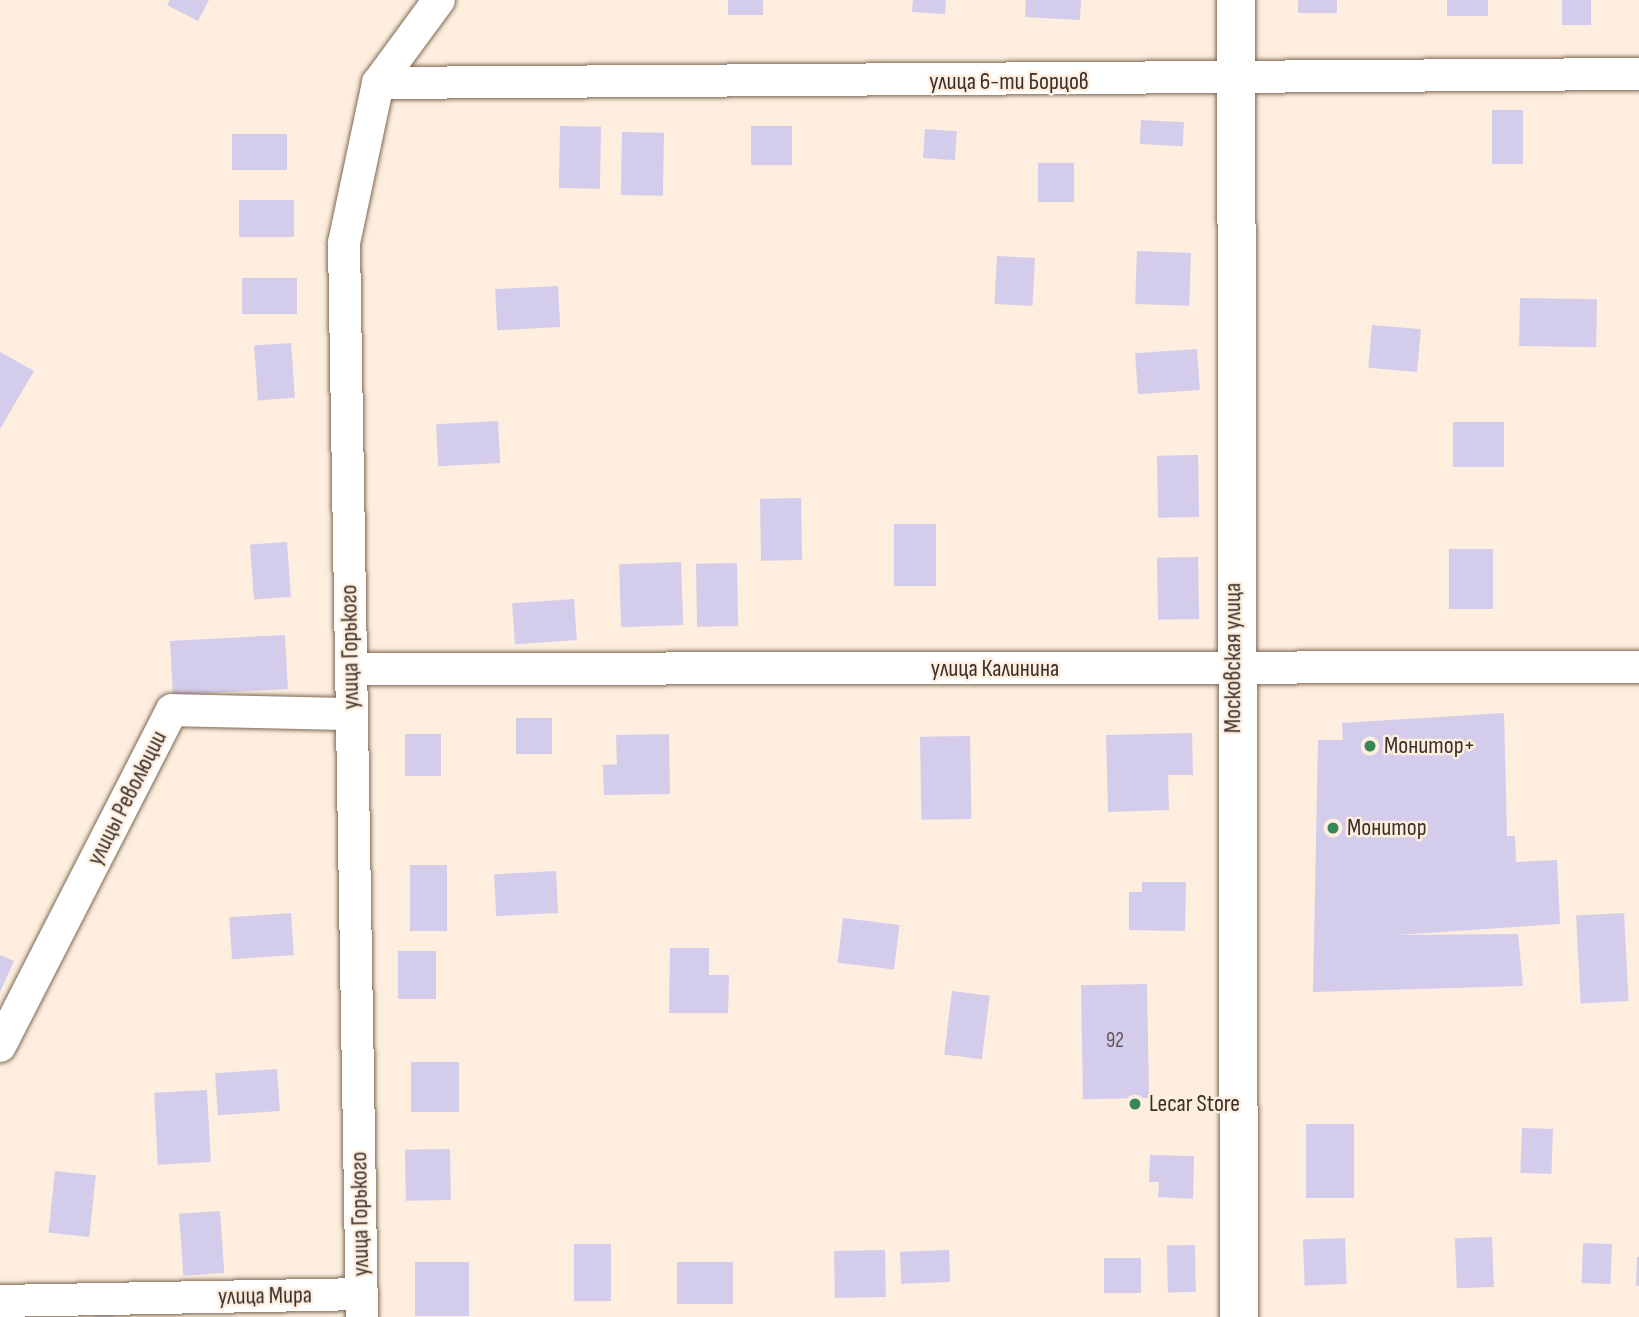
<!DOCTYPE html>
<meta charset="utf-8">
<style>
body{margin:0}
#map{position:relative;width:1639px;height:1317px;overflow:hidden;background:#fdeedf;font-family:"Sofia Sans Condensed",sans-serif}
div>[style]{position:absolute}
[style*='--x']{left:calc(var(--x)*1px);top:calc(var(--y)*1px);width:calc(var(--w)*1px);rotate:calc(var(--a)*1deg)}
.building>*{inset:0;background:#d4cceb;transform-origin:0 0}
.roads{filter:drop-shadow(0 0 2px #7e6852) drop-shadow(0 0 2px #7e6852)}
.minor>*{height:32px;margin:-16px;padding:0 16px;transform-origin:16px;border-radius:16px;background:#fff}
.tertiary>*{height:38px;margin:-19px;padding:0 19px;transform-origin:19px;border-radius:19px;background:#fff}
.dots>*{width:19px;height:19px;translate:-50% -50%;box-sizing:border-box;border:4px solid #fdeedf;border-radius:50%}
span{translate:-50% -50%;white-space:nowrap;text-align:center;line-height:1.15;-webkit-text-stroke:5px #fdeedf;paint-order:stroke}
.number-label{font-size:21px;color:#605758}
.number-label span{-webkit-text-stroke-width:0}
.street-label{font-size:24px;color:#3a3027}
.poi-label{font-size:24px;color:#3a3027}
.left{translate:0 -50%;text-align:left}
</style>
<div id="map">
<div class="building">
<div style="clip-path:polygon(170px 0,209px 0,198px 21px,167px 5px)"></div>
<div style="left:728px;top:0;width:35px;height:15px"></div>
<div style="clip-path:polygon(913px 0,946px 0,945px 14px,912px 12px)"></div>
<div style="clip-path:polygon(1026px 0,1081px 0,1080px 20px,1025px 17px)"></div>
<div style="left:1298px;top:0;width:39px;height:13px"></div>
<div style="left:1447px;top:0;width:41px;height:16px"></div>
<div style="left:1562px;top:0;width:29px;height:25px"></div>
<div style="left:1492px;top:110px;width:31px;height:54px"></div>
<div style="left:1141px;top:120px;width:43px;height:24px;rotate:3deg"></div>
<div style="left:560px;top:126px;width:41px;height:62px;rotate:1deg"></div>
<div style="left:751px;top:126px;width:41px;height:39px"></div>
<div style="left:925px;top:129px;width:32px;height:29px;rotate:4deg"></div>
<div style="left:622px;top:132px;width:42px;height:63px;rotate:1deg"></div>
<div style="left:232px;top:134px;width:55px;height:36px"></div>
<div style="left:1038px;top:163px;width:36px;height:39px"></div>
<div style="left:294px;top:200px;width:37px;height:55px;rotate:90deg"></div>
<div style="left:1137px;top:251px;width:54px;height:53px;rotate:2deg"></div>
<div style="left:997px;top:256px;width:38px;height:48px;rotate:3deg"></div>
<div style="left:297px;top:278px;width:36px;height:55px;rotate:90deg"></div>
<div style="left:558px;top:286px;width:41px;height:63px;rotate:87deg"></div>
<div style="left:1520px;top:298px;width:77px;height:48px;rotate:1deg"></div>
<div style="left:1372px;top:325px;width:49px;height:43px;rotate:5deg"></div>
<div style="left:291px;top:343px;width:55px;height:37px;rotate:86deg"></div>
<div style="left:1197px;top:349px;width:41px;height:62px;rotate:86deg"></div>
<div style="clip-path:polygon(0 352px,34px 371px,0 429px)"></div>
<div style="left:498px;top:421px;width:42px;height:62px;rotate:87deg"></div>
<div style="left:1453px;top:422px;width:51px;height:45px"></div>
<div style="left:1198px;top:455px;width:62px;height:41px;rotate:89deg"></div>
<div style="left:801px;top:498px;width:62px;height:41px;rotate:89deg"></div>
<div style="left:894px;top:524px;width:42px;height:62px"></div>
<div style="left:287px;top:542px;width:55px;height:37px;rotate:86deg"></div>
<div style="left:1449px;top:549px;width:44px;height:60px"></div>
<div style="left:1198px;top:557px;width:62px;height:41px;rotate:89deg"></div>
<div style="left:681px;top:562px;width:63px;height:62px;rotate:88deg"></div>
<div style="left:737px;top:563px;width:63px;height:41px;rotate:89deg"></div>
<div style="left:574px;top:599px;width:41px;height:62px;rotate:86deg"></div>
<div style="left:285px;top:635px;width:54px;height:115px;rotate:87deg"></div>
<div style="clip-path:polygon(1504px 713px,1507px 836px,1515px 836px,1516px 862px,1557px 860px,1560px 924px,1398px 935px,1518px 934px,1523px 986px,1313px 992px,1318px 740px,1343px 740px,1342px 723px)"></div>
<div style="left:516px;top:718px;width:36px;height:36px"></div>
<div style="clip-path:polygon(1192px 733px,1193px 775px,1168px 775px,1169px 810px,1108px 812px,1106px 735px)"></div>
<div style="left:405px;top:734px;width:36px;height:42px"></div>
<div style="clip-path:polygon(669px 734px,670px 794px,604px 795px,603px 765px,617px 764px,616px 735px)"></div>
<div style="left:970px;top:736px;width:83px;height:50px;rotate:89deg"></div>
<div style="left:410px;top:865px;width:37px;height:66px"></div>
<div style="left:556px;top:871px;width:42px;height:62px;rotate:87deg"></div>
<div style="clip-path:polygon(1142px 882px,1186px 882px,1185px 931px,1129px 930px,1129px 892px,1142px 892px)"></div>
<div style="left:291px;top:913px;width:42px;height:62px;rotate:86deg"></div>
<div style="left:1624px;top:913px;width:88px;height:48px;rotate:87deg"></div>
<div style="left:843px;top:918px;width:57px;height:45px;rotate:7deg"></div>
<div style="clip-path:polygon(670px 948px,709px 948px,709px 975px,729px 975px,728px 1013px,669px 1013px)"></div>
<div style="left:398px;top:951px;width:38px;height:48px"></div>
<div style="clip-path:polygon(0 955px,14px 961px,0 992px)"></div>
<div style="left:1147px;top:984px;width:114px;height:66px;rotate:89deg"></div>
<div style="left:952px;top:991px;width:38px;height:64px;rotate:7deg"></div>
<div style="left:411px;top:1062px;width:48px;height:50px"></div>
<div style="left:277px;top:1069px;width:42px;height:62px;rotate:86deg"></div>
<div style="left:207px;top:1090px;width:72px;height:53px;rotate:87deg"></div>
<div style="left:1306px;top:1124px;width:48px;height:74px"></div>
<div style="left:1522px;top:1128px;width:31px;height:45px;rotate:2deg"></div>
<div style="left:450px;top:1149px;width:51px;height:45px;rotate:89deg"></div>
<div style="clip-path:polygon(1150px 1155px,1194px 1156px,1193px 1199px,1158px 1197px,1159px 1182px,1149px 1182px)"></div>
<div style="left:55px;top:1171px;width:41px;height:62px;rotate:6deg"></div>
<div style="left:220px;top:1211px;width:62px;height:41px;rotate:86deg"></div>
<div style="left:1492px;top:1237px;width:50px;height:37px;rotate:88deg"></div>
<div style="left:1345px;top:1238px;width:46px;height:42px;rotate:88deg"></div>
<div style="left:1583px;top:1243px;width:29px;height:40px;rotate:2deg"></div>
<div style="left:574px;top:1244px;width:37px;height:57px"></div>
<div style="left:1195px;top:1245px;width:47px;height:28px;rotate:89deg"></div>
<div style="left:885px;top:1250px;width:47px;height:51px;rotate:89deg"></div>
<div style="left:949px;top:1250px;width:32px;height:49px;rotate:88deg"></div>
<div style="clip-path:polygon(1637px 1257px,1639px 1257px,1639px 1286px,1636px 1286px)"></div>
<div style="left:1104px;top:1258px;width:37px;height:35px"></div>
<div style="left:469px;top:1262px;width:54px;height:54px;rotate:90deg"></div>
<div style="left:677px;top:1262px;width:56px;height:42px"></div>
<div style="left:94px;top:1307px;width:21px;height:10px;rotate:3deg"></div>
</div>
<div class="roads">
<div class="minor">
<div style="--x:378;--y:83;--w:1261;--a:-0.41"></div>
<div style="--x:351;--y:669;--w:1288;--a:-0.09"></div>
<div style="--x:0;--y:1046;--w:377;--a:-62.9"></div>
<div style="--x:172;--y:710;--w:179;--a:1.3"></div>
<div style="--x:0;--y:1301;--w:361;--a:-1.1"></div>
<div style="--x:362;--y:1317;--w:1074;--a:-90.96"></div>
<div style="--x:344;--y:243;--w:164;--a:-78"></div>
<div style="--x:378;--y:83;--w:103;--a:-53.7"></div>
</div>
<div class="tertiary">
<div style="--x:1236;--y:0;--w:1317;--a:89.87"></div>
</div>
</div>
<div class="dots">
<div style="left:1370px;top:746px;background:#378757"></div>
<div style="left:1333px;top:828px;background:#378757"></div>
<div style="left:1135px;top:1104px;background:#378757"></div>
</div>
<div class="number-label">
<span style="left:1115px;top:1041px">92</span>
</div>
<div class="street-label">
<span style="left:1009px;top:82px">улица 6-ти Борцов</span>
<span style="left:350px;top:647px;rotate:-91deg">улица Горького</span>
<span style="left:1233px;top:658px;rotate:-90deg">Московская улица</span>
<span style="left:995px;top:669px">улица Калинина</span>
<span style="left:127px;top:798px;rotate:-63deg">улицы Революции</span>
<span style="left:360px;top:1214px;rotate:-91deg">улица Горького</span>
<span style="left:265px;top:1296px;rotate:-1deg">улица Мира</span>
</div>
<div class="poi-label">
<span class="left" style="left:1384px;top:746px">Монитор+</span>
<span class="left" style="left:1347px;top:828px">Монитор</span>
<span class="left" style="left:1149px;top:1104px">Lecar Store</span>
</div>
</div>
